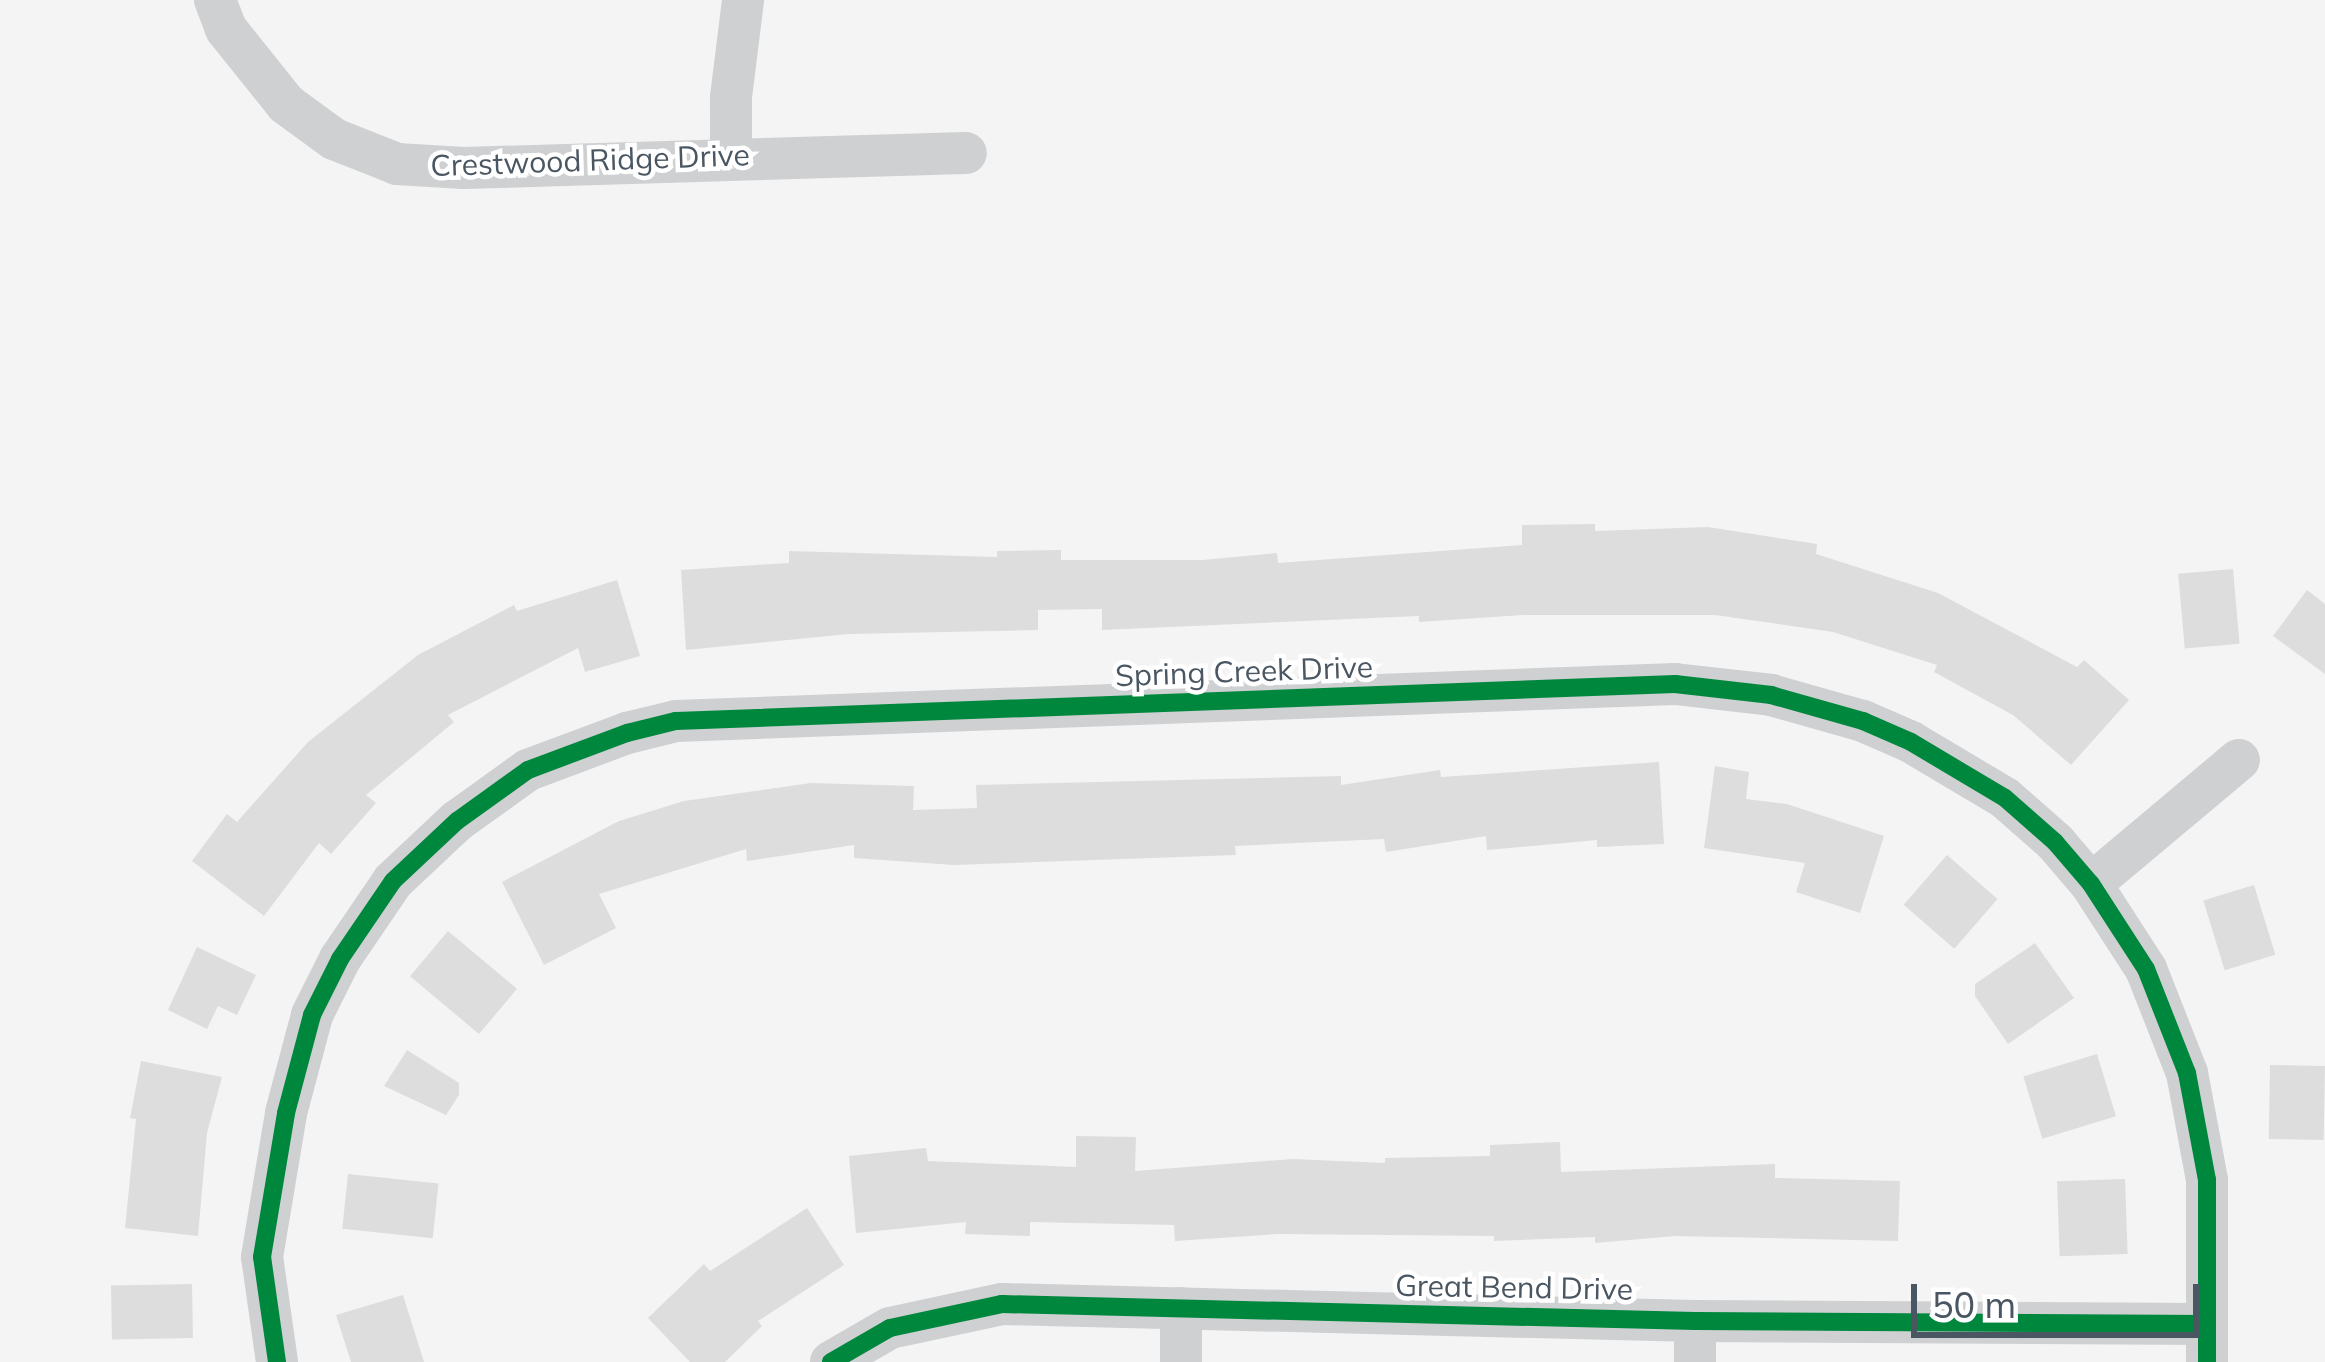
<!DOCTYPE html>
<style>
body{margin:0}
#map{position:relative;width:2325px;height:1362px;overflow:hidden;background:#f4f4f4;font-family:Mulish,sans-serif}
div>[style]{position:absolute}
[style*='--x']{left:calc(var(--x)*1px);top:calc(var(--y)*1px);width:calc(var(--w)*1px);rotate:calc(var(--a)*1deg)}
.building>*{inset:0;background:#ddddde;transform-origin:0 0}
.minor>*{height:42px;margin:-21px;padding:0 21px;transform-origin:21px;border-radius:21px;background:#ced0d2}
.cycleway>*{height:18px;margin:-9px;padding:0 9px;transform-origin:9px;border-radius:9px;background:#00873e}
span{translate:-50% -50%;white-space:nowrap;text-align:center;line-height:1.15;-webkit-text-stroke:9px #fff;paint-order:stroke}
.street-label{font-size:30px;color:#4a5661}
.scale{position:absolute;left:1911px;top:1284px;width:288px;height:54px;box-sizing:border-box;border:6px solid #4a5661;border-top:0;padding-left:15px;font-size:36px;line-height:42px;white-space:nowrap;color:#4a5661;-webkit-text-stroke:9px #fff;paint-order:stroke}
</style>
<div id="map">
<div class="building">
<div style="clip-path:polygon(1595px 524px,1595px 531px,1708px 527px,1817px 544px,1816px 554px,1938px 593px,2077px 667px,2084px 660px,2129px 700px,2071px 765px,2013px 715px,1934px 672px,1937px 665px,1833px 632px,1715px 615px,1523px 615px,1419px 622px,1419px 616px,1102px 630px,1102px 609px,1038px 610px,1038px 630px,849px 634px,686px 650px,681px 570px,789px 563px,789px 551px,997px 557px,997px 551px,1061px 550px,1061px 560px,1203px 560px,1277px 553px,1278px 563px,1522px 545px,1522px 525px)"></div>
<div style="left:2233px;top:569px;width:75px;height:55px;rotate:85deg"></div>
<div style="clip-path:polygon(617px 580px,640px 656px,585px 672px,578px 648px,448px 715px,454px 722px,366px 795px,376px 803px,331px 854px,319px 843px,264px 916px,192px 861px,227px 814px,237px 822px,308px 742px,418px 655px,514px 605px,517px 611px)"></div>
<div style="clip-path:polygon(2307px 590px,2325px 604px,2325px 674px,2273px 636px)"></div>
<div style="clip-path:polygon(1659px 762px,1664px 844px,1597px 847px,1597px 840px,1487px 850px,1486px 836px,1386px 852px,1384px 839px,1235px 846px,1236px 855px,954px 865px,854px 858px,854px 845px,747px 861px,746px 849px,599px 894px,616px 928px,544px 965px,502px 882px,619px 821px,684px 801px,811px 783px,914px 786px,913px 810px,977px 808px,976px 785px,1341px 776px,1341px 785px,1440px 770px,1441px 777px)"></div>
<div style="clip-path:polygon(1715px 766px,1749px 772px,1746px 799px,1787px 804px,1884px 836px,1860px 913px,1796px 892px,1805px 863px,1704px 848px)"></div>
<div style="left:1947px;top:855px;width:67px;height:66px;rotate:41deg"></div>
<div style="left:2254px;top:885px;width:73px;height:53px;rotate:73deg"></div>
<div style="left:448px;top:931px;width:90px;height:59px;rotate:40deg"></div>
<div style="clip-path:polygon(2035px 943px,2074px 998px,2008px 1044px,1975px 996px,1975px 984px)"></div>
<div style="clip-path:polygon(197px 947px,256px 975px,237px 1015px,218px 1006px,207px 1029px,168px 1010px)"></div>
<div style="clip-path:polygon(407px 1050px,459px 1083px,459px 1095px,446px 1115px,384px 1086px)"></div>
<div style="left:2097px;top:1054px;width:65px;height:77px;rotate:73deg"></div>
<div style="clip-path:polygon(141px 1061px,222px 1077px,207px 1133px,198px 1236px,125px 1228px,136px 1119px,130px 1118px)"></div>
<div style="left:2270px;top:1065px;width:55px;height:74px;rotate:1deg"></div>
<div style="clip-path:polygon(1076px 1136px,1136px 1137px,1135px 1171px,1293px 1159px,1385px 1163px,1385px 1158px,1490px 1156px,1490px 1145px,1560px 1142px,1561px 1172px,1775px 1164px,1775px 1178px,1900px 1181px,1898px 1241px,1675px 1236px,1595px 1243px,1595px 1237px,1494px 1241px,1494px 1236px,1278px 1234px,1175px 1241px,1174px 1225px,1030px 1222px,1030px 1236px,965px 1234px,966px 1222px,856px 1233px,849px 1156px,926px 1148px,928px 1161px,1076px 1167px)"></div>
<div style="left:348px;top:1174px;width:91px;height:55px;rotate:6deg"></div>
<div style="left:2125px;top:1179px;width:75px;height:68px;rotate:88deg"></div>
<div style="clip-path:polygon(807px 1208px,844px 1265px,758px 1321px,762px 1326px,725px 1362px,690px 1362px,648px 1318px,704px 1264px,710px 1271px)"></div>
<div style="left:192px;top:1284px;width:54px;height:81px;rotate:89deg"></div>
<div style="clip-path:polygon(403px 1295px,424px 1362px,351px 1362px,336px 1315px)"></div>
</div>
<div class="minor">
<div style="--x:215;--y:0;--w:31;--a:69"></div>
<div style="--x:226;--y:29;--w:96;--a:51.3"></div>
<div style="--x:286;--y:104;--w:59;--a:36.1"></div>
<div style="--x:334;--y:139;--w:68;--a:21.6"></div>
<div style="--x:397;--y:164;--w:67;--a:3.4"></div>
<div style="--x:464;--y:168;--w:502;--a:-1.71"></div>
<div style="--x:731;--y:156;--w:59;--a:-90"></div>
<div style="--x:731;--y:97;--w:98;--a:-82.9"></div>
<div style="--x:2091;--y:884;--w:193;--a:-40"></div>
<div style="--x:277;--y:1362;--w:106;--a:-98.1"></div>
<div style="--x:262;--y:1257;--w:146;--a:-80.5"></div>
<div style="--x:286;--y:1113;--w:101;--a:-75.1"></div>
<div style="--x:312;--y:1015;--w:63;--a:-63.4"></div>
<div style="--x:340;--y:959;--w:94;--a:-55.8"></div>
<div style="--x:393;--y:881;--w:88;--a:-43.2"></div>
<div style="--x:457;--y:821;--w:87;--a:-35.7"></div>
<div style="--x:528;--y:770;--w:106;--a:-20.5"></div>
<div style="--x:627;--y:733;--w:50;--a:-13.8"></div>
<div style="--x:676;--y:721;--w:1000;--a:-2.12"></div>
<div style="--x:1675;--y:684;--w:97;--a:6.5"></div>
<div style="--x:1771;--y:695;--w:96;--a:15.8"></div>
<div style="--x:1863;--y:721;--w:52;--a:23.6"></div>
<div style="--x:1911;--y:742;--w:109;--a:30.8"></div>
<div style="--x:2005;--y:798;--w:67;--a:41.3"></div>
<div style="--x:2055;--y:842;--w:55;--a:49.4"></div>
<div style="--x:2091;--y:884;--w:101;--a:57.1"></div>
<div style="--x:2146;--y:969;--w:112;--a:68.5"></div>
<div style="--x:2187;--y:1073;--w:109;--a:79.4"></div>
<div style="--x:2207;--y:1180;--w:182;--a:90"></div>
<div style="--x:831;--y:1362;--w:68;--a:-30"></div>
<div style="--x:890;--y:1328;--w:115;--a:-12.1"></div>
<div style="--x:1002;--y:1304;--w:693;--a:1.41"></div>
<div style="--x:1695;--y:1321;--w:512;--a:0.34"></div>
<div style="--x:1181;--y:1362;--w:54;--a:-90"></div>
<div style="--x:1695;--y:1362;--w:41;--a:-90"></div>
</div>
<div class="cycleway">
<div style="--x:277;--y:1362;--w:106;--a:-98.1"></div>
<div style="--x:262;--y:1257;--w:146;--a:-80.5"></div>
<div style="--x:286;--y:1113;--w:101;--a:-75.1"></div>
<div style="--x:312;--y:1015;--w:63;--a:-63.4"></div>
<div style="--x:340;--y:959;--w:94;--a:-55.8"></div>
<div style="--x:393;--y:881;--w:88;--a:-43.2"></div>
<div style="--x:457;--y:821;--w:87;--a:-35.7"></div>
<div style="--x:528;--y:770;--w:106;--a:-20.5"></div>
<div style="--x:627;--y:733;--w:50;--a:-13.8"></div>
<div style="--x:676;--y:721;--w:1000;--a:-2.12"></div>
<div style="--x:1675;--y:684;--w:97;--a:6.5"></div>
<div style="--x:1771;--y:695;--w:96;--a:15.8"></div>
<div style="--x:1863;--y:721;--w:52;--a:23.6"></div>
<div style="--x:1911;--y:742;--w:109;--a:30.8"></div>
<div style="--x:2005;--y:798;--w:67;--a:41.3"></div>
<div style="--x:2055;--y:842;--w:55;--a:49.4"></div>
<div style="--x:2091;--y:884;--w:101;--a:57.1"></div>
<div style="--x:2146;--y:969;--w:112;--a:68.5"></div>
<div style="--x:2187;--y:1073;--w:109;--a:79.4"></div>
<div style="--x:2207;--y:1180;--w:182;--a:90"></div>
<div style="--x:831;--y:1362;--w:68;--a:-30"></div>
<div style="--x:890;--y:1328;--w:115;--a:-12.1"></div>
<div style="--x:1002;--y:1304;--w:693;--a:1.41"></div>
<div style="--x:1695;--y:1321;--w:512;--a:0.34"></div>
</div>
<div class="street-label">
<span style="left:590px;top:160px;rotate:-2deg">Crestwood Ridge Drive</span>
<span style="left:1244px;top:671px;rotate:-2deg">Spring Creek Drive</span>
<span style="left:1514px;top:1287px;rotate:1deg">Great Bend Drive</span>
</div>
<div class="scale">50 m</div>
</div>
